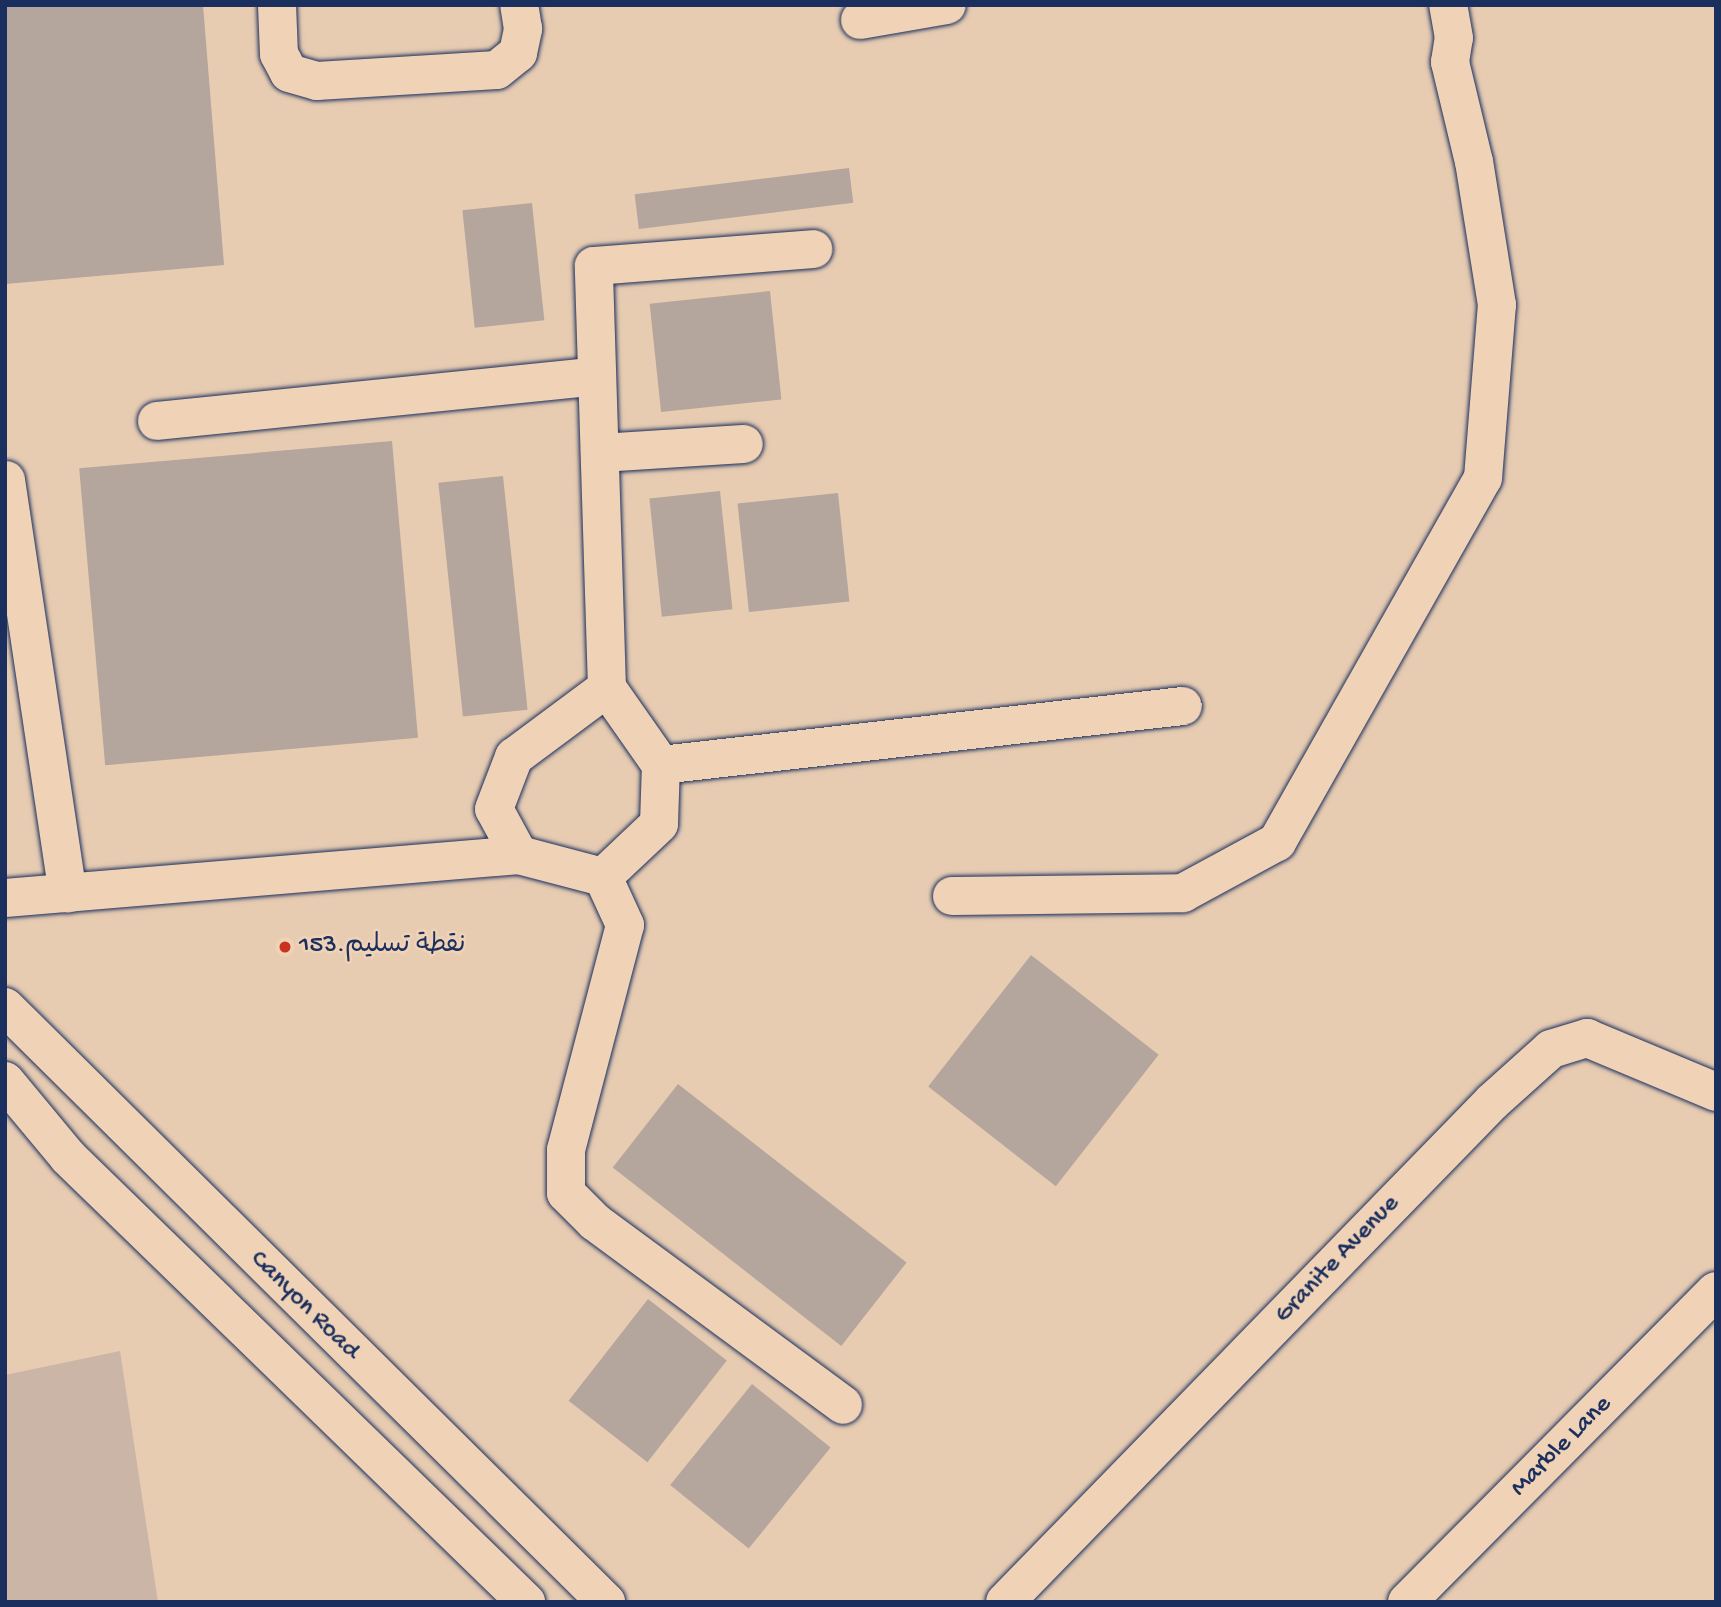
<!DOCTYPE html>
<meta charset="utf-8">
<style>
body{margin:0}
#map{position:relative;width:1721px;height:1607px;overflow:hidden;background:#e7ccb2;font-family:"Gochi Hand","Playpen Sans Arabic",sans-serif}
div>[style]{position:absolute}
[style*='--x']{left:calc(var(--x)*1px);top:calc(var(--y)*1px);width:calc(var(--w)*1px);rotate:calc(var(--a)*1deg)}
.green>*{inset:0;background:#cab5a6}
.building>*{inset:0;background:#b4a59d;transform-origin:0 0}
.roads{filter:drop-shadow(0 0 2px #1b2f5e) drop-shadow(0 0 2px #1b2f5e)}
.minor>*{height:38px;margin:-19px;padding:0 19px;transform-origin:19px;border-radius:19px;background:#f0d3b6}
.major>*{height:38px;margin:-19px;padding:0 19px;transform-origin:19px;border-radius:19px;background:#f0d3b6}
.dots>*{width:19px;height:19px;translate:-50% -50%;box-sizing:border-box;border:4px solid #f0d3b6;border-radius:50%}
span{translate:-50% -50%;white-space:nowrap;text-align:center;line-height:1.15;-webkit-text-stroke:5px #f0d3b6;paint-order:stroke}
.poi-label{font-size:26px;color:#1b2f5e}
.left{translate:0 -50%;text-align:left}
.street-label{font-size:26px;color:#1b2f5e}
.frame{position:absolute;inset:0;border:7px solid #1b2f5e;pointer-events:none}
</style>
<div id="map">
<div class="green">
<div style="clip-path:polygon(120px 1351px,158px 1602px,5px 1602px,5px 1375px)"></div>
</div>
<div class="building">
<div style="clip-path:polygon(5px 5px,203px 5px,224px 265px,5px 284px)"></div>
<div style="left:849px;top:168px;width:35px;height:216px;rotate:83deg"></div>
<div style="left:532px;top:203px;width:118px;height:70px;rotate:84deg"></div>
<div style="left:770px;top:291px;width:109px;height:121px;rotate:84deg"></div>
<div style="left:392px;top:441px;width:298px;height:314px;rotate:85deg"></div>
<div style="left:503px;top:476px;width:235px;height:65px;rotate:84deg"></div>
<div style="left:720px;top:491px;width:119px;height:71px;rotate:84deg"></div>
<div style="left:838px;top:493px;width:109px;height:101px;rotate:84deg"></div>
<div style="left:1031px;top:955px;width:162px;height:167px;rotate:38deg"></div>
<div style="left:678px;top:1084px;width:290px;height:106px;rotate:38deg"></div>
<div style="left:648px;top:1299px;width:100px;height:129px;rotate:38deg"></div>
<div style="left:752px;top:1384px;width:101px;height:130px;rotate:39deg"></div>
</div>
<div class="roads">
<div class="minor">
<div style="--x:277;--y:5;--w:49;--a:87.7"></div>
<div style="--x:279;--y:54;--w:21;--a:62"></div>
<div style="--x:289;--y:73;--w:29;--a:16"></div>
<div style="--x:317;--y:81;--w:180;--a:-3.5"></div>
<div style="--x:497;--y:70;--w:27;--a:-39"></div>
<div style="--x:518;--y:53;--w:25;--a:-78"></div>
<div style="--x:523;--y:29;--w:24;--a:-99"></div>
<div style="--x:860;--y:20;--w:88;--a:-9.8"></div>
<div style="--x:157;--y:421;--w:442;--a:-5.8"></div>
<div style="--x:600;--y:453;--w:144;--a:-3.6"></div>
<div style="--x:6;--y:480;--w:418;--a:81.5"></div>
<div style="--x:661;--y:765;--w:525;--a:-6.45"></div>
<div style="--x:519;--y:855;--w:52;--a:-118.5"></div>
<div style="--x:494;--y:809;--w:56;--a:-69"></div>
<div style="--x:514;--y:757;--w:116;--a:-36.6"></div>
<div style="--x:607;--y:688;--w:422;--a:-91.8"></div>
<div style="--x:594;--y:266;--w:220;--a:-4.4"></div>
<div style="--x:603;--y:877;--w:53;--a:65.4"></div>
<div style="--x:625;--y:925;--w:233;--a:104.7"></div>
<div style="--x:566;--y:1150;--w:43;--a:90"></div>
<div style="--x:566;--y:1193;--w:41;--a:45"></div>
<div style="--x:595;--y:1222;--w:308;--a:36.4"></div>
<div style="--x:603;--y:877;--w:77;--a:-43.4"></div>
<div style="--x:659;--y:824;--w:59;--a:-88.1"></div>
<div style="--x:661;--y:765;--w:94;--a:-125"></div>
<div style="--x:952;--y:896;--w:231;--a:-0.7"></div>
<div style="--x:1183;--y:893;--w:107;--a:-28.5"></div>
<div style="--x:1277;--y:842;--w:418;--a:-60.5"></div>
<div style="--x:1483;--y:478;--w:174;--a:-85.4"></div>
<div style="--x:1497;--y:305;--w:145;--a:-99.1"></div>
<div style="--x:1474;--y:162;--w:103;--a:-103.5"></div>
<div style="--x:1450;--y:62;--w:24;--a:-81"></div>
<div style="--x:1454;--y:38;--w:34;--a:-100"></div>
<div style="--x:5;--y:898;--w:516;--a:-4.78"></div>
<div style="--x:519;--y:855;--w:87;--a:14.7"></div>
<div style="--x:1005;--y:1602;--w:698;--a:-45.75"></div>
<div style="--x:1492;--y:1102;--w:79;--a:-41.9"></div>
<div style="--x:1551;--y:1049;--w:38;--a:-17"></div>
<div style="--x:1587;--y:1038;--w:140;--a:22.7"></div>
<div style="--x:1407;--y:1602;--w:438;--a:-45.2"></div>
</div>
<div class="major">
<div style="--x:5;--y:1007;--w:846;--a:44.71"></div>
<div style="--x:5;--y:1081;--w:99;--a:50.3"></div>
<div style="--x:68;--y:1157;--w:639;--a:44.18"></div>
</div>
</div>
<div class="dots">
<div style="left:285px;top:947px;background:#c8321e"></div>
</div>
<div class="poi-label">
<span class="left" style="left:299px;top:947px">نقطة تسليم.153</span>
</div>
<div class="street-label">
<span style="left:1338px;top:1260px;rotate:-46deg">Granite Avenue</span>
<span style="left:304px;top:1306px;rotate:45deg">Canyon Road</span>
<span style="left:1562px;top:1447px;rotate:-45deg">Marble Lane</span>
</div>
<div class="frame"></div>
</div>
